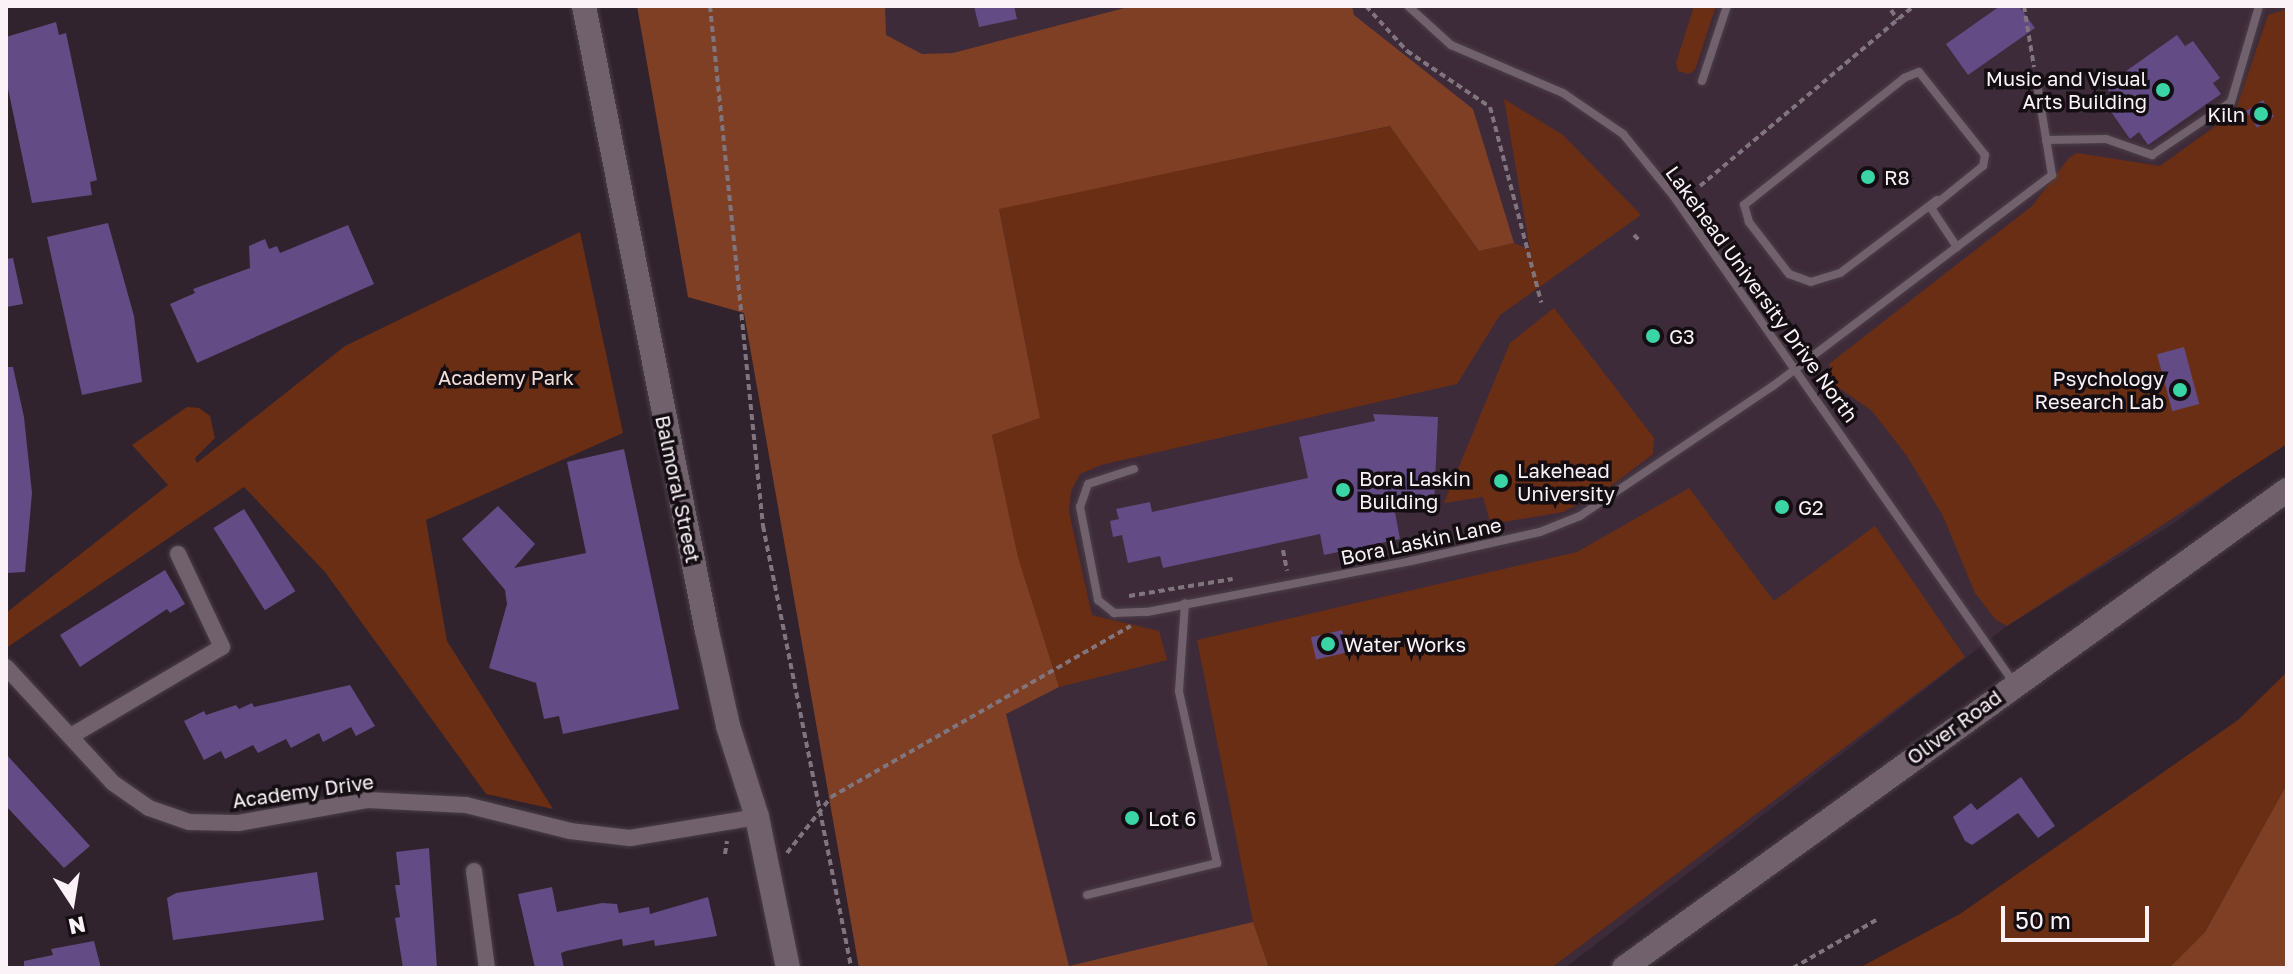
<!DOCTYPE html>
<style>
body{margin:0}
#map{position:relative;width:2293px;height:974px;overflow:hidden;background:#30232d;font-family:"Golos Text",sans-serif}
div>[style]{position:absolute}
[style*='--x']{left:calc(var(--x)*1px);top:calc(var(--y)*1px);width:calc(var(--w)*1px);rotate:calc(var(--a)*1deg)}
.built>*{inset:0;background:#3e2b39}
.green>*{inset:0;background:#6a2e14}
.forest>*{inset:0;background:#7e3f25}
.building>*{inset:0;background:#634b85;transform-origin:0 0}
.path>*{height:4px;margin-top:-2px;transform-origin:0;background:repeating-linear-gradient(90deg,#80747d 0 6px,transparent 0 10px)}
.roads{filter:drop-shadow(0 0 2px #4a3f47) drop-shadow(0 0 2px #4a3f47)}
.service>*{height:8px;margin:-4px;padding:0 4px;transform-origin:4px;border-radius:4px;background:#71616c}
.minor>*{height:16px;margin:-8px;padding:0 8px;transform-origin:8px;border-radius:8px;background:#71616c}
.secondary>*{height:24px;margin:-12px;padding:0 12px;transform-origin:12px;border-radius:12px;background:#71616c}
.dots>*{width:22px;height:22px;translate:-50% -50%;box-sizing:border-box;border:4px solid #140e13;border-radius:50%}
span{translate:-50% -50%;white-space:nowrap;text-align:center;line-height:1.15;-webkit-text-stroke:7px #140e13;paint-order:stroke}
.poi-label{font-size:20px;color:#fbf2f8}
.right{translate:-100% -50%;text-align:right}
.left{translate:0 -50%;text-align:left}
.street-label{font-size:20px;color:#fbf2f8}
.park-label{font-size:20px;color:#f1ddd5}
.frame{position:absolute;inset:0;border:8px solid #fbf2f8;pointer-events:none}
.north{position:absolute;left:32px;top:862px;width:80px;height:80px;-webkit-text-stroke:6px #140e13;paint-order:stroke;rotate:168deg;font-size:22px;font-weight:700;line-height:32px;text-align:center;color:#fbf2f8}
.north::after{content:'';display:block;margin:auto;width:28px;height:36px;background:#fbf2f8;clip-path:polygon(50% 0,100% 100%,50% 72%,0 100%)}
.scale{position:absolute;left:2001px;top:906px;width:148px;height:36px;box-sizing:border-box;border:4px solid #fbf2f8;border-top:0;padding-left:10px;font-size:24px;line-height:28px;white-space:nowrap;color:#fbf2f8;-webkit-text-stroke:6px #140e13;paint-order:stroke}
</style>
<div id="map">
<div class="built">
<div style="clip-path:polygon(637px 6px,2287px 6px,2287px 440px,2174px 523px,2007px 626px,1565px 968px,859px 968px,744px 313px,688px 297px)"></div>
</div>
<div class="green">
<div style="clip-path:polygon(1694px 6px,1716px 6px,1695px 70px,1688px 74px,1678px 71px,1676px 63px)"></div>
<div style="clip-path:polygon(2287px 9px,2287px 444px,2007px 626px,1996px 620px,1975px 593px,1943px 516px,1907px 456px,1872px 411px,1835px 385px,1829px 364px,2032px 206px,2069px 158px,2077px 153px,2160px 166px,2235px 112px,2268px 15px)"></div>
<div style="clip-path:polygon(1504px 99px,1563px 135px,1641px 215px,1500px 315px,1457px 384px,1101px 465px,1080px 474px,1071px 491px,1069px 512px,1092px 615px,1159px 631px,1167px 660px,1059px 687px,1018px 557px,992px 435px,1040px 418px,999px 208px,1391px 126px,1479px 251px,1514px 243px,1530px 250px)"></div>
<div style="clip-path:polygon(580px 232px,623px 433px,426px 520px,447px 641px,553px 809px,486px 794px,325px 572px,244px 487px,6px 648px,6px 613px,168px 485px,132px 445px,187px 407px,199px 408px,210px 416px,215px 438px,195px 458px,197px 463px,345px 346px)"></div>
<div style="clip-path:polygon(1554px 308px,1654px 438px,1653px 454px,1611px 486px,1563px 512px,1491px 524px,1483px 497px,1444px 503px,1510px 343px)"></div>
<div style="clip-path:polygon(1689px 488px,1774px 601px,1875px 526px,1965px 657px,1551px 968px,1269px 968px,1253px 922px,1197px 640px,1577px 552px)"></div>
<div style="clip-path:polygon(2287px 672px,2287px 784px,2205px 932px,2169px 968px,1859px 968px,1960px 914px,2238px 720px)"></div>
</div>
<div class="forest">
<div style="clip-path:polygon(637px 6px,885px 6px,886px 35px,922px 54px,953px 53px,1132px 6px,1352px 6px,1354px 15px,1473px 109px,1514px 243px,1479px 251px,1390px 126px,999px 209px,1040px 418px,992px 435px,1018px 557px,1059px 687px,1006px 714px,1069px 966px,1253px 922px,1269px 968px,859px 968px,744px 313px,688px 297px)"></div>
<div style="clip-path:polygon(2287px 784px,2287px 968px,2169px 968px,2205px 932px)"></div>
</div>
<div class="building">
<div style="clip-path:polygon(974px 6px,1014px 6px,1017px 19px,979px 27px)"></div>
<div style="clip-path:polygon(2000px 6px,2019px 6px,2035px 28px,1968px 75px,1946px 44px)"></div>
<div style="clip-path:polygon(56px 22px,59px 35px,66px 33px,97px 180px,90px 182px,92px 195px,32px 203px,6px 79px,6px 37px)"></div>
<div style="clip-path:polygon(2177px 35px,2185px 46px,2193px 41px,2220px 78px,2213px 83px,2221px 94px,2148px 145px,2139px 132px,2130px 139px,2105px 103px,2114px 97px,2105px 86px)"></div>
<div style="left:2263px;top:100px;width:20px;height:20px;rotate:57deg"></div>
<div style="clip-path:polygon(108px 223px,134px 316px,142px 382px,82px 395px,47px 237px)"></div>
<div style="clip-path:polygon(348px 225px,374px 284px,197px 363px,170px 304px,195px 293px,193px 289px,250px 268px,249px 246px,265px 239px,269px 249px,277px 246px,280px 253px)"></div>
<div style="clip-path:polygon(13px 258px,23px 304px,6px 307px,6px 259px)"></div>
<div style="left:2184px;top:347px;width:59px;height:28px;rotate:75deg"></div>
<div style="clip-path:polygon(6px 367px,13px 367px,24px 417px,32px 493px,25px 572px,6px 573px)"></div>
<div style="clip-path:polygon(1373px 414px,1438px 417px,1434px 504px,1395px 512px,1400px 539px,1324px 555px,1320px 534px,1163px 568px,1160px 556px,1128px 563px,1122px 535px,1113px 537px,1110px 521px,1119px 519px,1116px 509px,1150px 502px,1152px 512px,1308px 478px,1299px 437px,1375px 421px)"></div>
<div style="clip-path:polygon(624px 449px,679px 709px,563px 734px,559px 716px,544px 719px,536px 683px,489px 668px,507px 604px,505px 590px,462px 539px,498px 506px,535px 544px,514px 568px,586px 553px,567px 462px)"></div>
<div style="left:244px;top:509px;width:97px;height:36px;rotate:58deg"></div>
<div style="clip-path:polygon(165px 570px,185px 604px,170px 613px,167px 609px,80px 667px,60px 635px)"></div>
<div style="left:1342px;top:630px;width:23px;height:32px;rotate:77deg"></div>
<div style="clip-path:polygon(350px 685px,375px 726px,356px 736px,351px 727px,323px 742px,319px 733px,291px 748px,286px 739px,258px 753px,253px 745px,225px 759px,221px 751px,204px 760px,184px 721px,204px 711px,206px 715px,236px 705px,239px 709px,252px 703px,254px 707px)"></div>
<div style="clip-path:polygon(6px 754px,90px 846px,64px 868px,6px 806px)"></div>
<div style="clip-path:polygon(2021px 777px,2055px 826px,2038px 838px,2018px 813px,1972px 845px,1965px 841px,1953px 817px,1971px 803px,1977px 810px)"></div>
<div style="clip-path:polygon(429px 848px,437px 968px,403px 968px,395px 918px,400px 917px,395px 885px,400px 885px,396px 852px)"></div>
<div style="clip-path:polygon(317px 872px,324px 920px,173px 940px,167px 898px,176px 893px)"></div>
<div style="clip-path:polygon(552px 887px,557px 912px,602px 903px,617px 904px,619px 913px,649px 907px,650px 914px,708px 897px,717px 936px,655px 946px,654px 940px,623px 946px,622px 939px,566px 951px,561px 953px,564px 968px,535px 968px,518px 894px)"></div>
<div style="clip-path:polygon(94px 941px,101px 968px,24px 968px,24px 961px,53px 955px,51px 949px)"></div>
</div>
<div class="path">
<div style="--x:710;--y:6;--w:523;--a:84.18"></div>
<div style="--x:763;--y:526;--w:451;--a:78.7"></div>
<div style="--x:1366;--y:6;--w:61;--a:47.7"></div>
<div style="--x:1407;--y:51;--w:100;--a:34"></div>
<div style="--x:1490;--y:107;--w:202;--a:75.3"></div>
<div style="--x:2024;--y:6;--w:62;--a:80.7"></div>
<div style="--x:1891;--y:10;--w:12;--a:55"></div>
<div style="--x:1700;--y:186;--w:280;--a:-40.1"></div>
<div style="--x:1634;--y:235;--w:10;--a:45"></div>
<div style="--x:1410;--y:546;--w:29;--a:-31"></div>
<div style="--x:1283;--y:550;--w:21;--a:79"></div>
<div style="--x:1129;--y:596;--w:105;--a:-9.3"></div>
<div style="--x:787;--y:853;--w:71;--a:-51.8"></div>
<div style="--x:831;--y:797;--w:345;--a:-29.7"></div>
<div style="--x:725;--y:854;--w:13;--a:-81"></div>
<div style="--x:1793;--y:968;--w:98;--a:-30"></div>
</div>
<div class="roads">
<div class="service">
<div style="--x:1408;--y:6;--w:58;--a:42.2"></div>
<div style="--x:1451;--y:45;--w:122;--a:23.2"></div>
<div style="--x:1563;--y:93;--w:73;--a:34.3"></div>
<div style="--x:1623;--y:134;--w:77;--a:50.8"></div>
<div style="--x:1672;--y:194;--w:597;--a:55.03"></div>
<div style="--x:1702;--y:81;--w:79;--a:-71.6"></div>
<div style="--x:2046;--y:140;--w:60;--a:-1"></div>
<div style="--x:2106;--y:139;--w:49;--a:19.2"></div>
<div style="--x:2152;--y:155;--w:95;--a:-33.9"></div>
<div style="--x:2231;--y:102;--w:100;--a:-73.7"></div>
<div style="--x:1937;--y:200;--w:121;--a:143"></div>
<div style="--x:1840;--y:273;--w:30;--a:163"></div>
<div style="--x:1811;--y:282;--w:23;--a:-160"></div>
<div style="--x:1789;--y:274;--w:66;--a:-127.6"></div>
<div style="--x:1749;--y:222;--w:18;--a:-106"></div>
<div style="--x:1744;--y:205;--w:204;--a:-38.4"></div>
<div style="--x:1904;--y:78;--w:16;--a:-22"></div>
<div style="--x:1919;--y:72;--w:106;--a:51.5"></div>
<div style="--x:1985;--y:155;--w:11;--a:100"></div>
<div style="--x:1983;--y:166;--w:67;--a:141.1"></div>
<div style="--x:1931;--y:208;--w:47;--a:56.3"></div>
<div style="--x:1134;--y:469;--w:48;--a:161.9"></div>
<div style="--x:1088;--y:484;--w:24;--a:109"></div>
<div style="--x:1080;--y:507;--w:95;--a:79"></div>
<div style="--x:1098;--y:600;--w:21;--a:39"></div>
<div style="--x:1114;--y:613;--w:33;--a:-2"></div>
<div style="--x:1147;--y:612;--w:269;--a:-10.9"></div>
<div style="--x:1411;--y:561;--w:132;--a:-12.7"></div>
<div style="--x:1540;--y:532;--w:43;--a:-21.8"></div>
<div style="--x:1580;--y:516;--w:233;--a:-34"></div>
<div style="--x:1773;--y:386;--w:350;--a:-37.1"></div>
<div style="--x:2052;--y:175;--w:99;--a:-99.3"></div>
<div style="--x:1087;--y:895;--w:134;--a:-13.8"></div>
<div style="--x:1217;--y:863;--w:176;--a:-102.5"></div>
<div style="--x:1179;--y:691;--w:88;--a:-86.1"></div>
</div>
<div class="minor">
<div style="--x:6;--y:667;--w:158;--a:47.3"></div>
<div style="--x:113;--y:783;--w:44;--a:34.8"></div>
<div style="--x:149;--y:808;--w:42;--a:19.3"></div>
<div style="--x:189;--y:822;--w:49;--a:1.2"></div>
<div style="--x:238;--y:823;--w:131;--a:-10.1"></div>
<div style="--x:367;--y:800;--w:99;--a:2.9"></div>
<div style="--x:466;--y:805;--w:107;--a:14"></div>
<div style="--x:570;--y:831;--w:60;--a:6.7"></div>
<div style="--x:630;--y:838;--w:129;--a:-9.4"></div>
<div style="--x:71;--y:736;--w:175;--a:-30.5"></div>
<div style="--x:222;--y:647;--w:103;--a:-115.3"></div>
<div style="--x:474;--y:871;--w:98;--a:82.4"></div>
</div>
<div class="secondary">
<div style="--x:584;--y:6;--w:637;--a:78.87"></div>
<div style="--x:707;--y:631;--w:97;--a:77.5"></div>
<div style="--x:728;--y:726;--w:96;--a:72.3"></div>
<div style="--x:757;--y:817;--w:154;--a:78.4"></div>
<div style="--x:1624;--y:968;--w:817;--a:-35.79"></div>
</div>
</div>
<div class="dots">
<div style="left:2163px;top:90px;background:#3ad4a5"></div>
<div style="left:2261px;top:114px;background:#3ad4a5"></div>
<div style="left:1868px;top:177px;background:#3ad4a5"></div>
<div style="left:1653px;top:336px;background:#3ad4a5"></div>
<div style="left:2180px;top:390px;background:#3ad4a5"></div>
<div style="left:1501px;top:481px;background:#3ad4a5"></div>
<div style="left:1343px;top:490px;background:#3ad4a5"></div>
<div style="left:1782px;top:507px;background:#3ad4a5"></div>
<div style="left:1328px;top:644px;background:#3ad4a5"></div>
<div style="left:1132px;top:818px;background:#3ad4a5"></div>
</div>
<div class="poi-label">
<span class="right" style="left:2147px;top:90px">Music and Visual<br>Arts Building</span>
<span class="right" style="left:2245px;top:114px">Kiln</span>
<span class="left" style="left:1884px;top:177px">R8</span>
<span class="left" style="left:1669px;top:336px">G3</span>
<span class="right" style="left:2164px;top:390px">Psychology<br>Research Lab</span>
<span class="left" style="left:1517px;top:482px">Lakehead<br>University</span>
<span class="left" style="left:1359px;top:490px">Bora Laskin<br>Building</span>
<span class="left" style="left:1798px;top:507px">G2</span>
<span class="left" style="left:1344px;top:644px">Water Works</span>
<span class="left" style="left:1148px;top:818px">Lot 6</span>
</div>
<div class="street-label">
<span style="left:1762px;top:294px;rotate:54deg">Lakehead University Drive North</span>
<span style="left:678px;top:489px;rotate:78deg">Balmoral Street</span>
<span style="left:1421px;top:541px;rotate:-12deg">Bora Laskin Lane</span>
<span style="left:1954px;top:727px;rotate:-36deg">Oliver Road</span>
<span style="left:303px;top:791px;rotate:-8deg">Academy Drive</span>
</div>
<div class="park-label">
<span style="left:506px;top:377px">Academy Park</span>
</div>
<div class="frame"></div>
<div class="north">N</div>
<div class="scale">50 m</div>
</div>
